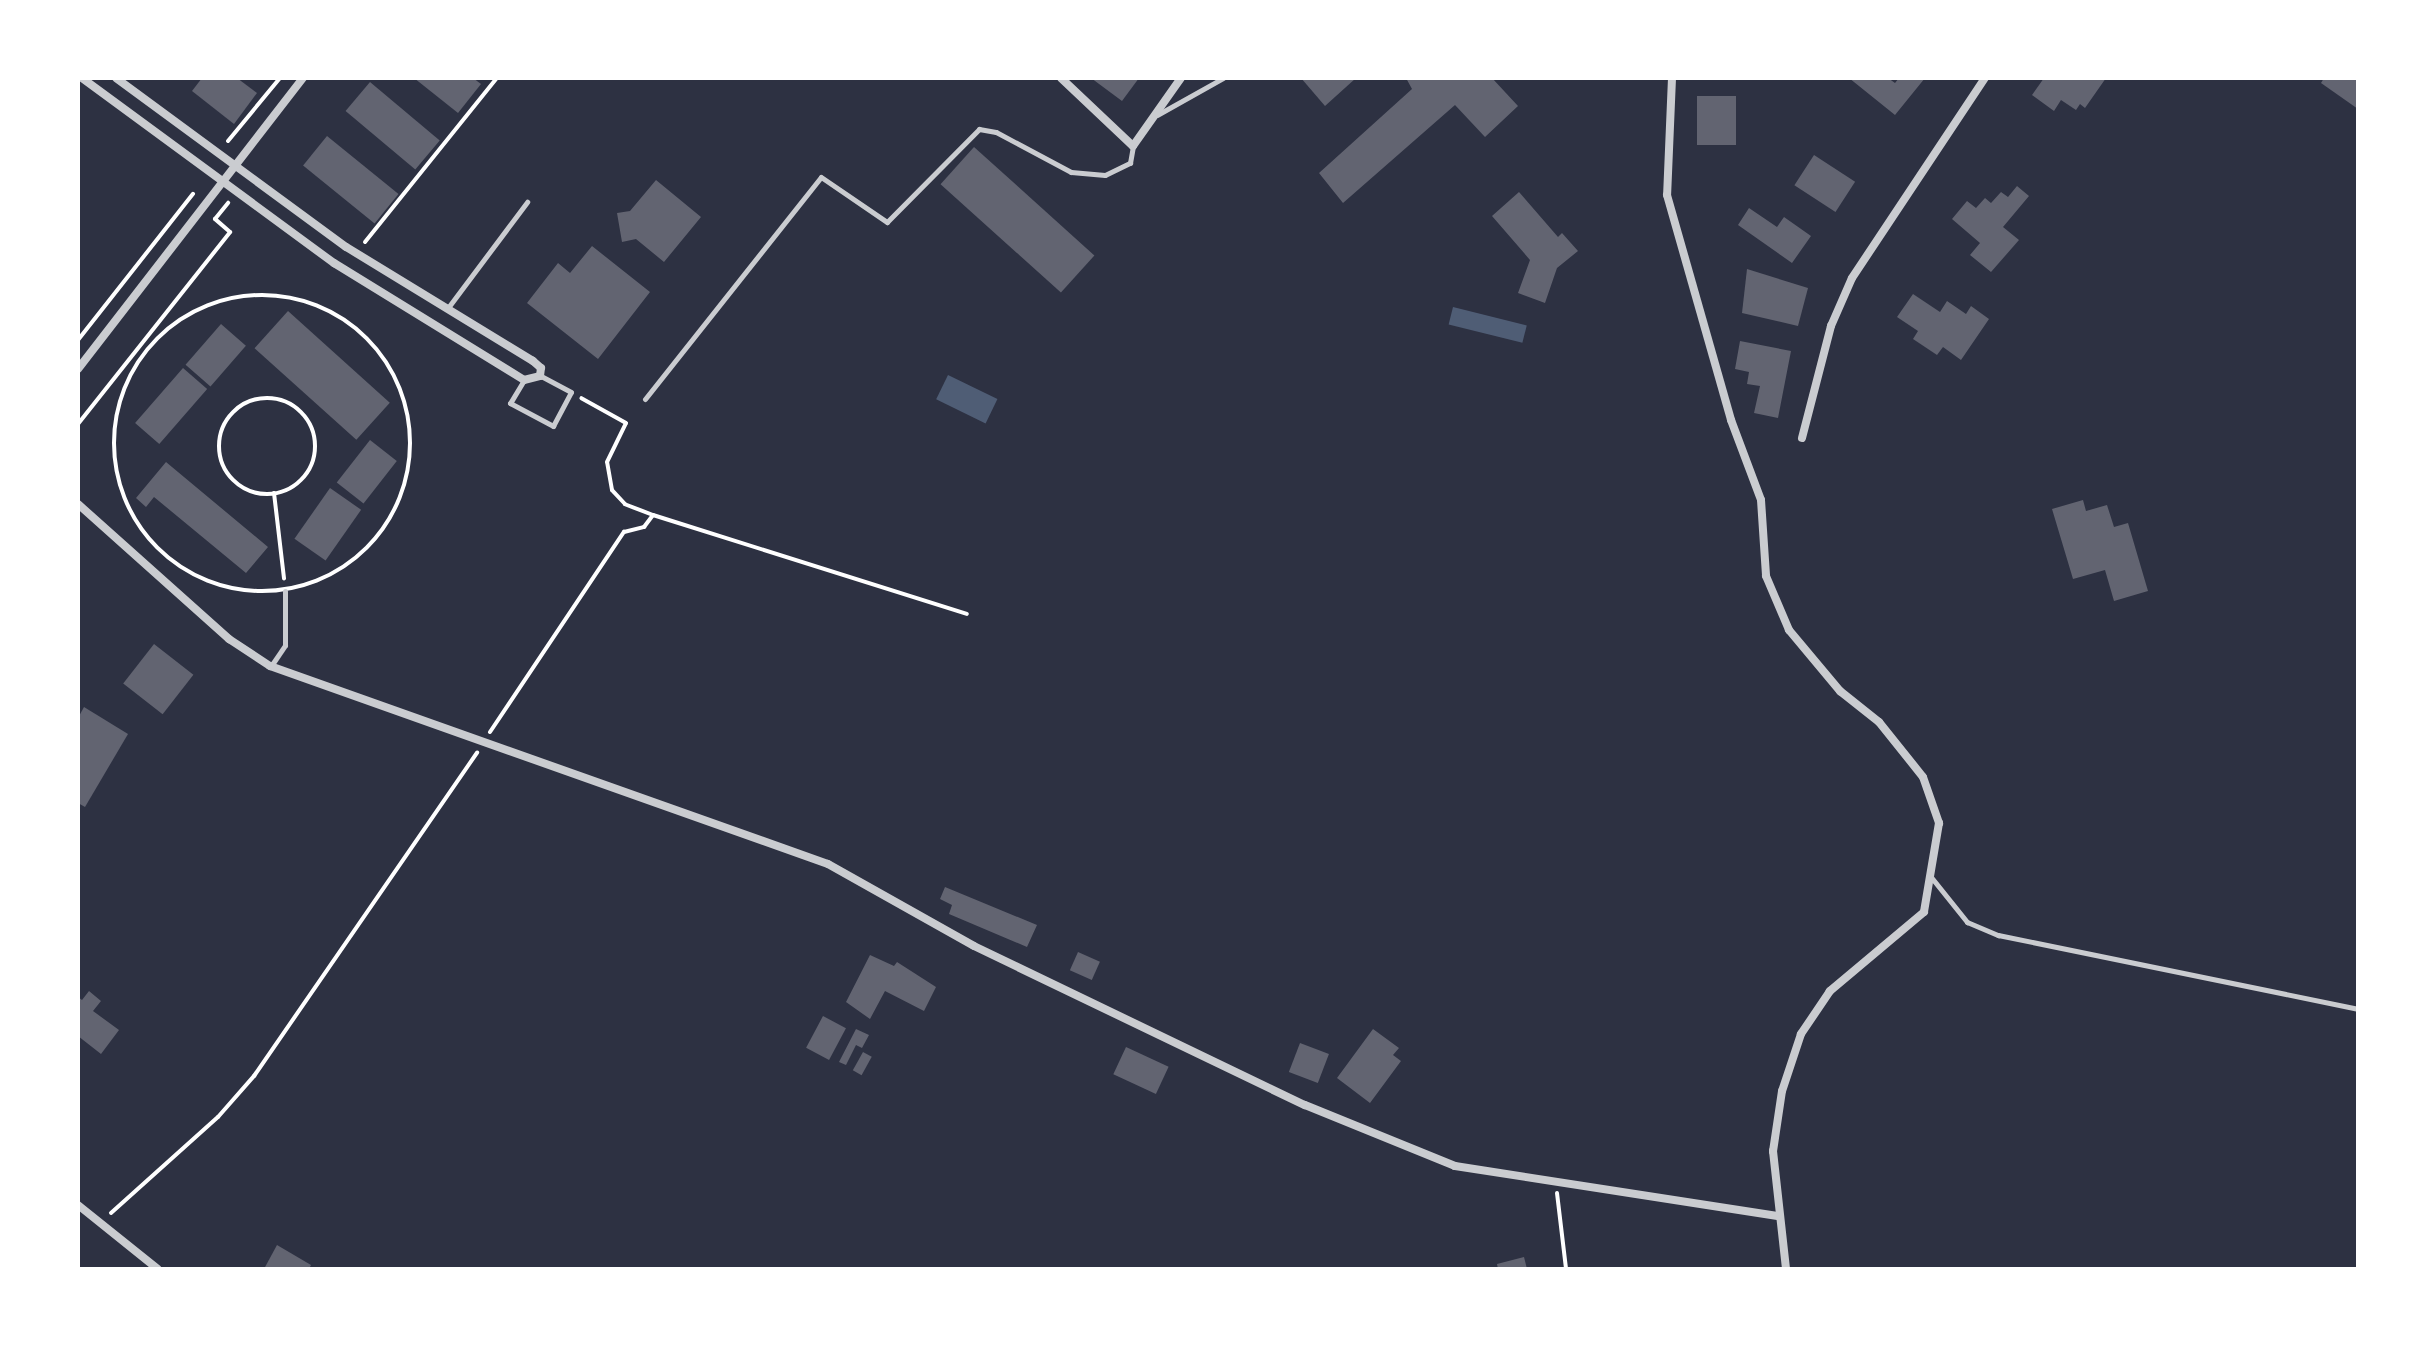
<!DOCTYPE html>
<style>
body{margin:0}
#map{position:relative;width:2436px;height:1347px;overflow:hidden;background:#2d3142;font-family:Karla,sans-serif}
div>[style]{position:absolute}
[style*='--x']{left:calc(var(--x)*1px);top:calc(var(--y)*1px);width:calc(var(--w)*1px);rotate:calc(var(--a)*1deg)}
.water>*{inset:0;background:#4f5d75;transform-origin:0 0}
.building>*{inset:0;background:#626471;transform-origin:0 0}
.path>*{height:4px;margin:-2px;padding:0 2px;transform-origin:2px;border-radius:2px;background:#fff}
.path>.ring{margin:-2px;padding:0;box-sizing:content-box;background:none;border:4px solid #fff;border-radius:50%}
.service>*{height:5px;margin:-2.5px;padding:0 2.5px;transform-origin:2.5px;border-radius:2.5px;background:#caccd0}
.minor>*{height:8px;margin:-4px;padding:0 4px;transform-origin:4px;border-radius:4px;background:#caccd0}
span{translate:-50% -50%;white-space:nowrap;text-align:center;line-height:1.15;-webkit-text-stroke:8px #fff;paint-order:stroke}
.frame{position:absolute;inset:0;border:80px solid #fff;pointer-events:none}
</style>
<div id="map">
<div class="water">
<div style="left:1453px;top:307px;width:76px;height:18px;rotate:14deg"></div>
<div style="left:948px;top:375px;width:55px;height:27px;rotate:26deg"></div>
</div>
<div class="building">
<div style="clip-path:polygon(202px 78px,237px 78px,257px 93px,234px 124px,192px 91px)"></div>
<div style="clip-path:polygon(414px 78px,473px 78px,481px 84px,458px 113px)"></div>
<div style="clip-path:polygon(1091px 78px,1139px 78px,1122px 101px)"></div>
<div style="clip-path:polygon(1301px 78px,1356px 78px,1325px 106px)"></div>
<div style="clip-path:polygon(1406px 78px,1492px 78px,1518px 106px,1485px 137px,1455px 105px,1343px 203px,1319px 173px,1412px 89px)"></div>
<div style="clip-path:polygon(1849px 78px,1888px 78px,1895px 83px,1899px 78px,1925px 78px,1895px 115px)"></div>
<div style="clip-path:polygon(2044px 78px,2106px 78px,2085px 108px,2080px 104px,2076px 110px,2061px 100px,2054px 111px,2032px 95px)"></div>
<div style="clip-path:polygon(2324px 78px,2358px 78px,2358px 109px,2321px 83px)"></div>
<div style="left:370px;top:82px;width:91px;height:38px;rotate:40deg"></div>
<div style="left:1697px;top:96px;width:39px;height:49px"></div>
<div style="left:327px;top:136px;width:92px;height:38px;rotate:39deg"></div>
<div style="left:974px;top:147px;width:162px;height:50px;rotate:42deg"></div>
<div style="left:1814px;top:155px;width:49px;height:36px;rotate:33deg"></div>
<div style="clip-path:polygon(656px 180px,701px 217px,664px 262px,636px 239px,622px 242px,617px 213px,630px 211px)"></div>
<div style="clip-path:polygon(2017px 186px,2029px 196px,2003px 227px,2019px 240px,1991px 272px,1970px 255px,1980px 243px,1952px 219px,1967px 201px,1976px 208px,1985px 198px,1991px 203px,2001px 192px,2008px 197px)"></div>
<div style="clip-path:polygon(1519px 192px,1558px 237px,1562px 233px,1578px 251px,1557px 268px,1545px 303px,1518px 293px,1530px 260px,1492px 216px)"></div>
<div style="clip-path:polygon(1749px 208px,1777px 227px,1784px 217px,1811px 236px,1792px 263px,1738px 225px)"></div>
<div style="clip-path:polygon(592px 246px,650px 292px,598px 359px,527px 303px,558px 263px,570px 273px)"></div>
<div style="clip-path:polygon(1747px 269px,1808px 288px,1798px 326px,1742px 313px)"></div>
<div style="clip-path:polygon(1913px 294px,1940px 312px,1947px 301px,1966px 314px,1971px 306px,1989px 319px,1961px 360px,1943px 347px,1937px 355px,1913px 339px,1918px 331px,1897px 317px)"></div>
<div style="left:288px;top:311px;width:137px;height:50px;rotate:42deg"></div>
<div style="left:221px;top:324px;width:33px;height:54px;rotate:41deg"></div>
<div style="clip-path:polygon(1740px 341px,1791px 351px,1778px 418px,1754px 413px,1760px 386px,1747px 384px,1749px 372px,1735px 369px)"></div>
<div style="left:183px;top:368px;width:32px;height:73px;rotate:41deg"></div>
<div style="left:370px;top:440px;width:34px;height:54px;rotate:38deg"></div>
<div style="clip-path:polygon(166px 462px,268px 547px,246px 573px,154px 497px,146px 507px,136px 498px)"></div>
<div style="left:330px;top:488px;width:38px;height:62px;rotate:35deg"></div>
<div style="clip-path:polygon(2083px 500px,2086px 511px,2107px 505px,2114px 527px,2128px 523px,2148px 591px,2114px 601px,2105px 570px,2073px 579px,2052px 509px)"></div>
<div style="left:154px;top:644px;width:50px;height:50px;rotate:38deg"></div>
<div style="clip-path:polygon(84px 707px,128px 734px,85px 807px,78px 803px,78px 718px)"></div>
<div style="clip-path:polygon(945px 887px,1037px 925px,1027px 947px,949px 914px,952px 905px,940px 899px)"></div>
<div style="left:1078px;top:952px;width:24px;height:20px;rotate:24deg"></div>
<div style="clip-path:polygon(870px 955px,894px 966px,897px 962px,936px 987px,924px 1011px,885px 991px,870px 1019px,846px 1002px)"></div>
<div style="clip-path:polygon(89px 991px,101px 1001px,93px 1011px,119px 1030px,101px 1054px,78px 1036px,78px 997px,82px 1000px)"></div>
<div style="left:823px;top:1016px;width:26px;height:36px;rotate:28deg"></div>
<div style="clip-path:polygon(856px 1029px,869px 1035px,862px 1048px,856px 1045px,846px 1065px,839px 1062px)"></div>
<div style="clip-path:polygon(1373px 1029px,1399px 1048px,1393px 1055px,1401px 1061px,1370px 1103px,1337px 1078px)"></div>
<div style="left:1300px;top:1043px;width:31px;height:31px;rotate:21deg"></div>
<div style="left:1126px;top:1047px;width:47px;height:30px;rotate:25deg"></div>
<div style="left:863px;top:1052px;width:10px;height:21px;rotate:29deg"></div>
<div style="clip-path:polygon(277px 1245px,311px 1265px,309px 1269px,264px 1269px)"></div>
<div style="clip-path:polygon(1524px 1257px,1527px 1269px,1498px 1269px,1497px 1264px)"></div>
</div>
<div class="path">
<div style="--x:512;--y:78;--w:14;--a:0"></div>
<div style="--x:228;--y:141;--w:82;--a:-50.5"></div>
<div style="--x:365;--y:242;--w:211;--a:-51.2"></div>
<div class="ring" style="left:114px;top:295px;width:292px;height:292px"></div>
<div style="--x:78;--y:340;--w:186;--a:-51.8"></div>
<div class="ring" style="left:219px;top:398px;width:92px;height:92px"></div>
<div style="--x:78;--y:424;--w:245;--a:-51.6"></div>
<div style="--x:230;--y:232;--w:20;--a:-139"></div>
<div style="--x:215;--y:219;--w:21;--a:-51"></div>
<div style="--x:274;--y:493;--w:86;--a:83.3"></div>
<div style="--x:653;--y:515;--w:329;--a:17.5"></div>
<div style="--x:490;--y:732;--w:241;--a:-56.2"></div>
<div style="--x:624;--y:532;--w:21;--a:-14"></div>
<div style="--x:644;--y:527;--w:15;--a:-53"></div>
<div style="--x:653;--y:515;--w:30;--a:-159"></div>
<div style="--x:625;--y:504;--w:19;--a:-133"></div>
<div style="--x:612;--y:490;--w:28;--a:-100"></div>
<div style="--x:607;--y:462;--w:43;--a:-64"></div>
<div style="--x:626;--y:423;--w:51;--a:-150.9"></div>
<div style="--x:1557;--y:1193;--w:77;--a:83.2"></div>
<div style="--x:111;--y:1213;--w:144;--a:-41.9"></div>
<div style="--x:218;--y:1117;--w:55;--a:-48.7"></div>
<div style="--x:254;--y:1076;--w:393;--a:-55.4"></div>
</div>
<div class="service">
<div style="--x:1157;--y:115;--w:76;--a:-29.3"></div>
<div style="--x:447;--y:309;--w:134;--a:-53.2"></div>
<div style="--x:524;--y:380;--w:27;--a:121"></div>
<div style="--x:510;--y:403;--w:49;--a:28.1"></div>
<div style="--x:553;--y:426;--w:38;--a:-62"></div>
<div style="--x:571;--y:392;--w:34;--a:-152"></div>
<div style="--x:645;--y:399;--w:283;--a:-51.6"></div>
<div style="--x:821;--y:177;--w:80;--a:34.3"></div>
<div style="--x:887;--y:222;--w:131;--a:-45.3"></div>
<div style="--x:979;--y:129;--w:17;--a:10"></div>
<div style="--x:996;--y:132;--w:85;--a:28.1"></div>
<div style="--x:1071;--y:172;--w:34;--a:5"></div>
<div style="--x:1105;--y:175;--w:28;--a:-26"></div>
<div style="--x:1130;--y:163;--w:17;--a:-80"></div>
<div style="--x:271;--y:666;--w:25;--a:-56"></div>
<div style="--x:285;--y:645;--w:54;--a:-90"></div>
<div style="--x:1931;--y:877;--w:58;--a:51.3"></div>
<div style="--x:1967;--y:922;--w:34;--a:23"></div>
<div style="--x:1998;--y:935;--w:368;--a:11.6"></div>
</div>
<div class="minor">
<div style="--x:82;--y:78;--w:313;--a:36.3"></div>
<div style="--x:334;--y:263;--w:223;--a:31.6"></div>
<div style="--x:524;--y:380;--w:16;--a:-14"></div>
<div style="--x:540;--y:376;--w:8;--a:-83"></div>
<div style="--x:541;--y:368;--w:11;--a:-139"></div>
<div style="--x:533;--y:361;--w:219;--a:-148.6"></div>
<div style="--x:346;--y:247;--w:285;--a:-143.7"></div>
<div style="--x:1061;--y:78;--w:99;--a:43.4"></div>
<div style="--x:1133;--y:146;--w:83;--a:-54.8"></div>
<div style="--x:1672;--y:78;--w:117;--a:92.4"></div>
<div style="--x:1667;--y:195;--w:234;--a:74.1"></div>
<div style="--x:1731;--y:420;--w:85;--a:69.4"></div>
<div style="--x:1761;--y:500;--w:76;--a:86.2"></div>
<div style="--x:1766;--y:576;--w:59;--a:66.9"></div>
<div style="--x:1789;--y:630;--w:80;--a:50.1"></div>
<div style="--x:1840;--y:691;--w:50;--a:38.5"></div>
<div style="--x:1879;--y:722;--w:70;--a:51.3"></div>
<div style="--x:1923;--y:777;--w:49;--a:70.8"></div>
<div style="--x:1939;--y:823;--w:90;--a:99.6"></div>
<div style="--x:1924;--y:912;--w:123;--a:140"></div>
<div style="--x:1830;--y:991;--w:52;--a:124"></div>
<div style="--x:1801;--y:1034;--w:60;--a:108.4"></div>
<div style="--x:1782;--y:1091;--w:61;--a:98.5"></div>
<div style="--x:1773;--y:1151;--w:119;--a:83.7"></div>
<div style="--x:78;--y:369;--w:368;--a:-52.3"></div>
<div style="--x:1802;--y:438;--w:116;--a:-75.5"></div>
<div style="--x:1831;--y:326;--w:52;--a:-66.4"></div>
<div style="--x:1852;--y:278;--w:240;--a:-56.4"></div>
<div style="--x:78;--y:504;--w:203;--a:41.8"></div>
<div style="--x:229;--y:639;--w:49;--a:33.4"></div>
<div style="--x:270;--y:666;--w:592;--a:19.54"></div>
<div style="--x:828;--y:864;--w:167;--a:29.3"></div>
<div style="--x:974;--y:946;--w:367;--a:25.7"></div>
<div style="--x:1305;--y:1105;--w:162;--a:22.1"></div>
<div style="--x:1455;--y:1166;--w:328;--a:8.8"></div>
<div style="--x:78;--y:1205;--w:102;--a:38.7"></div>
</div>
<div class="frame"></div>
</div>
